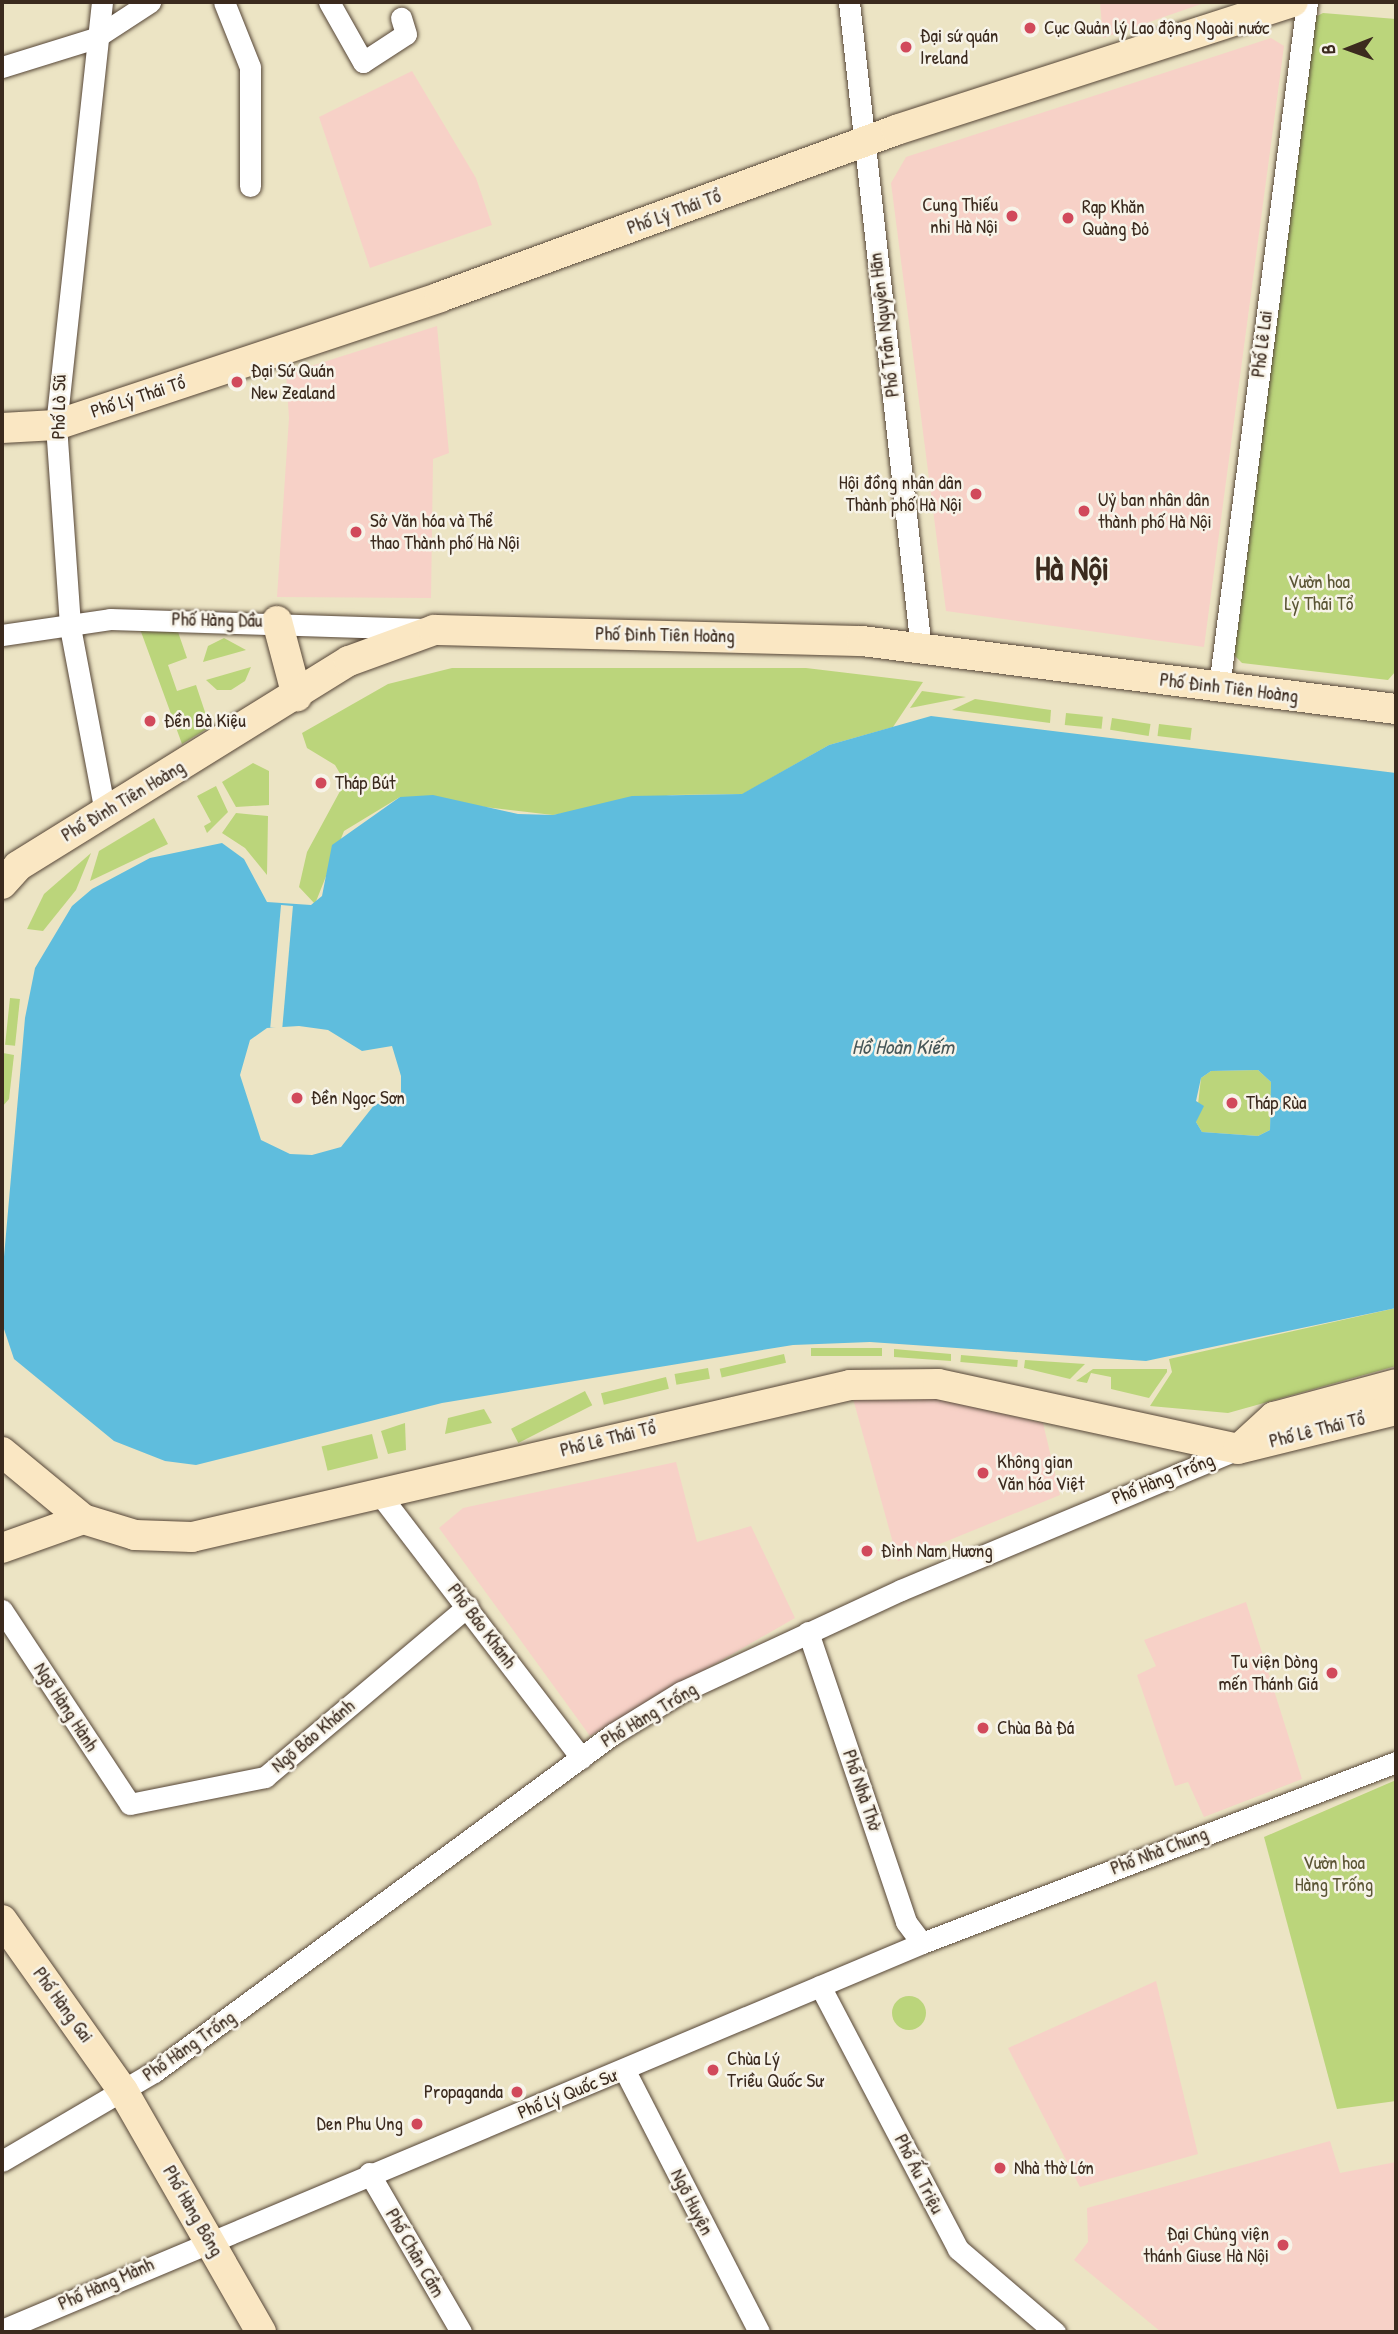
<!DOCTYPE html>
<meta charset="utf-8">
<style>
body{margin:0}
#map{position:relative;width:1398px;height:2334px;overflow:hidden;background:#ece4c4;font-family:"Patrick Hand",sans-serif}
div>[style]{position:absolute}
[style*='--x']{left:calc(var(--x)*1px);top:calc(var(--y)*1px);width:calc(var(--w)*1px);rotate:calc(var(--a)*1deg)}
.built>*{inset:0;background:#f7d1c7}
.green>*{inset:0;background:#bbd57b;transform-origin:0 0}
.round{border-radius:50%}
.water>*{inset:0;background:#5fbddd}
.pier>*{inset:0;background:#ece4c4;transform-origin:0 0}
.roads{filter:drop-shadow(0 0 2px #564637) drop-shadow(0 0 2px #564637)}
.street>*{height:21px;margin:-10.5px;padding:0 10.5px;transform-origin:10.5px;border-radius:10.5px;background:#fff}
.secondary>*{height:30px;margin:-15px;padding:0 15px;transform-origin:15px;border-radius:15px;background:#fae7c3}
.dots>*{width:19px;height:19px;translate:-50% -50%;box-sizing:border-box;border:4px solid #f7f3e8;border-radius:50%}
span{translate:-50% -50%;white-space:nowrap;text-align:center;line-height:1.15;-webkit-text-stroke:5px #f7f3e8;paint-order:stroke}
.poi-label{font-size:19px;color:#3b2a1e}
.left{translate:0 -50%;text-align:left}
.right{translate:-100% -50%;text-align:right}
.street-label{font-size:19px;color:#3b2a1e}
.park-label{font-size:19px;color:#5b5535}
.water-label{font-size:21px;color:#465657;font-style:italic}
.town-label{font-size:33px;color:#3b2a1e;font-weight:700}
.frame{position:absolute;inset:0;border:4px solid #3b2a1e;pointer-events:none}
.north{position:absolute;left:1314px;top:14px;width:70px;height:70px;-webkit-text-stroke:5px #f7f3e8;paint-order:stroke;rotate:269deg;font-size:19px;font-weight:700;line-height:28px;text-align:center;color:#3b2a1e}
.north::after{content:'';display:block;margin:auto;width:24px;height:32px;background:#3b2a1e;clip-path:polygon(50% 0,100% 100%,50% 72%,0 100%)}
</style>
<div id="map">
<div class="built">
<div style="clip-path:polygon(1100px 2px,1207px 2px,1103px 38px)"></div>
<div style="clip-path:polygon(1271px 38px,1284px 46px,1204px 647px,946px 611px,891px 183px,906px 157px)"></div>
<div style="clip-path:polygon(412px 71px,476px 178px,492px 225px,370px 268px,319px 117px)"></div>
<div style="clip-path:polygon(437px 326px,449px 453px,433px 459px,431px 598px,277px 597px,289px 418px,286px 374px)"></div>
<div style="clip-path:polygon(852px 1395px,939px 1399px,1043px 1423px,1060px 1495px,898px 1561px)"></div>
<div style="clip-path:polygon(676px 1462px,697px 1542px,751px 1526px,795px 1618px,590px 1736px,439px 1528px,463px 1508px)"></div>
<div style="clip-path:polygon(1246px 1602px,1302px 1779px,1204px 1817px,1188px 1782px,1175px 1786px,1137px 1675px,1156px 1666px,1144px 1640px)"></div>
<div style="clip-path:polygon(1156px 1981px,1198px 2154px,1080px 2187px,1008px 2048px)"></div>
<div style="clip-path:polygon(1330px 2141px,1340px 2173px,1396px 2162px,1396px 2332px,1161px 2332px,1074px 2260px,1088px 2242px,1087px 2208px)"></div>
</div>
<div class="green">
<div style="clip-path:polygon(1323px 13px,1396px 19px,1396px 671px,1388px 680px,1242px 663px,1234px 655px,1315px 17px)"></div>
<div style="clip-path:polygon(140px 629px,177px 629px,187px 658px,168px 665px,177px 691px,196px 685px,210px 727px,182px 744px)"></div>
<div style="clip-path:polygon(224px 638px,246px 650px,203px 662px,208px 646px)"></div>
<div style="clip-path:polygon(251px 667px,245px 681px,231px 690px,217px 690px,206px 680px)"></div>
<div style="clip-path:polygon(452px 668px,806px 668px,923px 682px,893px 727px,829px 745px,743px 794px,672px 795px,553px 815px,400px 797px,344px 831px,315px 904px,299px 887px,307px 852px,345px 782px,335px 765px,307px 748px,302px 733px,388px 684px)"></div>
<div style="clip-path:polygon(922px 691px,966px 697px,910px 708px)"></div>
<div style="clip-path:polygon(975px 699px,1051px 710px,1050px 723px,952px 710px)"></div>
<div style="left:1066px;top:713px;width:37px;height:12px;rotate:6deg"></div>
<div style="left:1112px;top:718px;width:39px;height:12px;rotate:9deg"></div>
<div style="left:1159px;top:724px;width:33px;height:12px;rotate:7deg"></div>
<div style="clip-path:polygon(253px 763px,269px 771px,269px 805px,236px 807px,222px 782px)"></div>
<div style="clip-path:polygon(216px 786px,228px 812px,207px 833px,204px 826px,211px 822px,197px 796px)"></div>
<div style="clip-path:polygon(236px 813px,268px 816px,267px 875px,245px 848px,222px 833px)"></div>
<div style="clip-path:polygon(154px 818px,168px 844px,90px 881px,99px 851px)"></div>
<div style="clip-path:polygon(91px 853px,76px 890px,43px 931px,27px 929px,44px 894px)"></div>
<div style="left:10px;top:998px;width:10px;height:47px;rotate:6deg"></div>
<div style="clip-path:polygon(3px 1053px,14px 1055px,9px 1099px,2px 1107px)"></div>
<div style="clip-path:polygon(1258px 1070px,1271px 1082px,1270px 1130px,1258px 1136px,1202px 1132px,1196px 1122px,1201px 1078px,1211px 1071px)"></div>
<div style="clip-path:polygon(1396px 1308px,1396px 1366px,1228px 1413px,1150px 1406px,1172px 1372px,1169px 1359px)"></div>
<div style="left:882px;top:1348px;width:8px;height:71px;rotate:90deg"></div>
<div style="clip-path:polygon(894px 1349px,951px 1354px,951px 1361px,894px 1357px)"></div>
<div style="left:784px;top:1354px;width:9px;height:66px;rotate:77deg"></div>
<div style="left:961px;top:1355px;width:57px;height:7px;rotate:5deg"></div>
<div style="clip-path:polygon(1025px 1360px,1085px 1364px,1070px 1379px,1024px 1368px)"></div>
<div style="left:708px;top:1368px;width:11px;height:34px;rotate:80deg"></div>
<div style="clip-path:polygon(1093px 1369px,1167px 1369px,1167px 1372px,1149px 1398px,1111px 1389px,1111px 1377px,1091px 1373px,1087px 1383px,1076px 1381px)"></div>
<div style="left:666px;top:1377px;width:12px;height:67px;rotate:76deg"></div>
<div style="left:585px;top:1391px;width:16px;height:83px;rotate:63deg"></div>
<div style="clip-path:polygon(484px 1409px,492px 1423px,445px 1434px,448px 1418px)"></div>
<div style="clip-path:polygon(405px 1423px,406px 1450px,388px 1454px,381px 1431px)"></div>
<div style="left:372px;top:1434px;width:25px;height:52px;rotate:76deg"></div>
<div style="clip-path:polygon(1396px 1780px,1396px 2101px,1337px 2109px,1264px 1837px)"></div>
<div class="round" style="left:892px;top:1996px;width:34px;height:34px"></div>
</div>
<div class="water">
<div style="clip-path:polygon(evenodd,931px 716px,1396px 773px,1396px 1308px,1146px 1361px,870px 1342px,793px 1345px,442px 1403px,196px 1465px,165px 1461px,114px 1441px,14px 1359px,2px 1323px,3px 1268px,25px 1018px,35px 968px,72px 906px,92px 889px,150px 858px,222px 843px,244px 859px,267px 902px,311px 905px,322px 896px,332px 845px,400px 797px,433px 795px,518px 814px,553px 815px,632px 796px,742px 794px,829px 745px,931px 716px,299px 1026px,328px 1030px,362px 1051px,392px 1046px,401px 1076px,401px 1100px,375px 1104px,341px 1147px,312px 1155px,290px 1154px,261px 1140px,240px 1075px,250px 1040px,267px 1028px,299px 1026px,931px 716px,1258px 1070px,1271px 1082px,1270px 1130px,1258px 1136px,1202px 1132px,1196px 1122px,1204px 1106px,1196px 1101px,1201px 1078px,1211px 1071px,1258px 1070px)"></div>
</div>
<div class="pier">
<div style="left:281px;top:905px;width:12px;height:123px;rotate:5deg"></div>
</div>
<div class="roads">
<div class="street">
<div style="--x:102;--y:2;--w:425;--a:96.2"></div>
<div style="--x:56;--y:425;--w:202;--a:86"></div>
<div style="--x:70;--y:627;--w:188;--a:79.3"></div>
<div style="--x:224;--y:2;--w:70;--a:68.2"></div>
<div style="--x:250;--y:67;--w:119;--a:90"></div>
<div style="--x:329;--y:2;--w:69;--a:60.5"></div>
<div style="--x:363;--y:62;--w:51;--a:-33.1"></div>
<div style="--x:406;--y:34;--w:17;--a:-107"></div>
<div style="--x:849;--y:2;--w:651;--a:83.65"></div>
<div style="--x:2;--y:67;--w:97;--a:-17.3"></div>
<div style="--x:95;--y:38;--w:66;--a:-33.2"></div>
<div style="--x:2;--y:635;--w:109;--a:-8.4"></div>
<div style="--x:110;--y:619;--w:315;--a:1.8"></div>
<div style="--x:1219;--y:687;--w:691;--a:-82.68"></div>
<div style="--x:381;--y:1496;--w:330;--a:52.6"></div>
<div style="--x:2;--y:1610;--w:232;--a:56.6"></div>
<div style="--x:130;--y:1804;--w:138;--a:-11.3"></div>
<div style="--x:265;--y:1777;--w:265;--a:-40.1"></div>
<div style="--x:808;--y:1632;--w:306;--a:71.3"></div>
<div style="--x:906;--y:1922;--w:26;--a:53"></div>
<div style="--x:820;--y:1986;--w:297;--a:62.3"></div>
<div style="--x:958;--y:2249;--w:128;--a:40.6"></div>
<div style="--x:625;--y:2071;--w:293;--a:62.8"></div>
<div style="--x:2;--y:2161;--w:176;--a:-30.4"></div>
<div style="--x:154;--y:2072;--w:570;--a:-36.37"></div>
<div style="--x:613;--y:1734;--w:80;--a:-31.7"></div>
<div style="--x:681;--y:1692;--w:242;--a:-24.9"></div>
<div style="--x:901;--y:1590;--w:365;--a:-22.7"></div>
<div style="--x:369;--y:2173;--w:184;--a:59.9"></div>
<div style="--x:2;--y:2330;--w:998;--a:-22.81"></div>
<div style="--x:922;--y:1943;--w:507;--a:-20.9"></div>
</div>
<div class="secondary">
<div style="--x:2;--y:428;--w:54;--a:-3.2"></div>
<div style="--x:56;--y:425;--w:405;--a:-18.4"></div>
<div style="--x:440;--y:297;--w:486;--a:-20.1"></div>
<div style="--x:896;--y:130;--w:417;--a:-17.9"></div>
<div style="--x:277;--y:621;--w:78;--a:75.1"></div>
<div style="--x:2;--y:884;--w:24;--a:-48"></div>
<div style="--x:18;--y:866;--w:389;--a:-31.8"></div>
<div style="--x:349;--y:661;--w:90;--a:-20"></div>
<div style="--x:434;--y:630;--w:428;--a:1.5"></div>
<div style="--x:862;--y:641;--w:538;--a:7.26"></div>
<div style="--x:1241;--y:1447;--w:45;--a:-42.3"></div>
<div style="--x:1274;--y:1417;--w:126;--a:-15.1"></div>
<div style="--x:2;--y:1452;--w:105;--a:39.6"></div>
<div style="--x:83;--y:1519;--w:54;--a:17.1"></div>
<div style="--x:135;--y:1535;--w:57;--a:2"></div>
<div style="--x:192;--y:1537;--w:675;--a:-13.01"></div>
<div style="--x:850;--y:1385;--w:88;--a:-0.7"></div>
<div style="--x:938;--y:1384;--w:307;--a:12.2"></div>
<div style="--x:1238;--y:1449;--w:163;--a:-13.9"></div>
<div style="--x:2;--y:1548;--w:86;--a:-19.7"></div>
<div style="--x:2;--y:1920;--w:209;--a:54.7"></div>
<div style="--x:123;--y:2091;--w:278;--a:60.2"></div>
</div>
</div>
<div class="dots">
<div style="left:1030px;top:28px;background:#d1495b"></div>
<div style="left:906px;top:47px;background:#d1495b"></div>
<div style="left:1012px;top:216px;background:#d1495b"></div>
<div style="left:1068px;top:218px;background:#d1495b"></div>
<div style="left:237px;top:382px;background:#d1495b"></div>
<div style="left:976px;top:494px;background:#d1495b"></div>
<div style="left:1084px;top:511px;background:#d1495b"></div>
<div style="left:356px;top:532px;background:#d1495b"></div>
<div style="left:150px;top:721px;background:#d1495b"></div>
<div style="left:321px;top:783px;background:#d1495b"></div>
<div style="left:297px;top:1098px;background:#d1495b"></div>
<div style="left:1232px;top:1103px;background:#d1495b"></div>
<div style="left:983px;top:1473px;background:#d1495b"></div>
<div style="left:867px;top:1551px;background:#d1495b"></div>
<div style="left:1332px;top:1673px;background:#d1495b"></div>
<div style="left:983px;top:1728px;background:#d1495b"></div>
<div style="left:713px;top:2070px;background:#d1495b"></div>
<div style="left:517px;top:2092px;background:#d1495b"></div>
<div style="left:417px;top:2124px;background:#d1495b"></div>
<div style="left:1000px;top:2168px;background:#d1495b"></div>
<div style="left:1283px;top:2245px;background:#d1495b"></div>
</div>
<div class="poi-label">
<span class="left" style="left:1044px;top:28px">Cục Quản lý Lao động Ngoài nước</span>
<span class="left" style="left:920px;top:47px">Đại sứ quán<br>Ireland</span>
<span class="right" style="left:998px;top:216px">Cung Thiếu<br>nhi Hà Nội</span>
<span class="left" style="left:1082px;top:218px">Rạp Khăn<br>Quàng Đỏ</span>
<span class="left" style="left:251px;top:382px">Đại Sứ Quán<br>New Zealand</span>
<span class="right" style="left:962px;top:494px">Hội đồng nhân dân<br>Thành phố Hà Nội</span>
<span class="left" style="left:1098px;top:511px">Uỷ ban nhân dân<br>thành phố Hà Nội</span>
<span class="left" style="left:370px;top:532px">Sở Văn hóa và Thể<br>thao Thành phố Hà Nội</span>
<span class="left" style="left:164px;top:721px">Đền Bà Kiệu</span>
<span class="left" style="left:335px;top:783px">Tháp Bút</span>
<span class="left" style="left:311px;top:1098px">Đền Ngọc Sơn</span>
<span class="left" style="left:1246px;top:1103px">Tháp Rùa</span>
<span class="left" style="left:997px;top:1473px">Không gian<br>Văn hóa Việt</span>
<span class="left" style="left:881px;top:1551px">Đình Nam Hương</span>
<span class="right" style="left:1318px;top:1673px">Tu viện Dòng<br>mến Thánh Giá</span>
<span class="left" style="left:997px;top:1728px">Chùa Bà Đá</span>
<span class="left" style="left:727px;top:2070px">Chùa Lý<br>Triều Quốc Sư</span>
<span class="right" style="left:503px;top:2092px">Propaganda</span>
<span class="right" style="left:403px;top:2124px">Den Phu Ung</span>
<span class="left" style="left:1014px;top:2168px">Nhà thờ Lớn</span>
<span class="right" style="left:1269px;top:2245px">Đại Chủng viện<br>thánh Giuse Hà Nội</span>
</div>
<div class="street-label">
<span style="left:674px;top:212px;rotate:-20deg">Phố Lý Thái Tổ</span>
<span style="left:884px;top:325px;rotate:-97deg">Phố Trần Nguyên Hãn</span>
<span style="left:1262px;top:344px;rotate:-83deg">Phố Lê Lai</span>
<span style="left:138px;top:397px;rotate:-18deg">Phố Lý Thái Tổ</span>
<span style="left:59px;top:407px;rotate:-89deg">Phố Lò Sũ</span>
<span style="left:217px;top:620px;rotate:1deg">Phố Hàng Dầu</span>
<span style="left:665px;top:635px;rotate:1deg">Phố Đinh Tiên Hoàng</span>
<span style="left:1229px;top:688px;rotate:7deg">Phố Đinh Tiên Hoàng</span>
<span style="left:123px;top:801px;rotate:-31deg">Phố Đinh Tiên Hoàng</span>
<span style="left:1317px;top:1430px;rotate:-14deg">Phố Lê Thái Tổ</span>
<span style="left:608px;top:1439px;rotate:-14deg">Phố Lê Thái Tổ</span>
<span style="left:1163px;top:1479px;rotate:-22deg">Phố Hàng Trống</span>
<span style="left:482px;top:1626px;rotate:53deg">Phố Báo Khánh</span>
<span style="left:66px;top:1707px;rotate:57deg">Ngõ Hàng Hành</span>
<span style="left:649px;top:1715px;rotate:-31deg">Phố Hàng Trống</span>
<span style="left:313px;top:1736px;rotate:-40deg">Ngõ Bảo Khánh</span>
<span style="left:862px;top:1790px;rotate:71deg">Phố Nhà Thờ</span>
<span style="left:1159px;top:1851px;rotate:-21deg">Phố Nhà Chung</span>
<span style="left:63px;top:2005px;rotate:54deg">Phố Hàng Gai</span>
<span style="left:189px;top:2046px;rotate:-35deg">Phố Hàng Trống</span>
<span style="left:567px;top:2094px;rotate:-22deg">Phố Lý Quốc Sư</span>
<span style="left:919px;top:2174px;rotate:63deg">Phố Ấu Triệu</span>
<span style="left:692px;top:2202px;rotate:63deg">Ngõ Huyện</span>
<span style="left:193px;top:2211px;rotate:60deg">Phố Hàng Bông</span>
<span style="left:415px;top:2253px;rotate:60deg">Phố Chân Cầm</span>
<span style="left:106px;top:2284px;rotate:-24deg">Phố Hàng Mành</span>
</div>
<div class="park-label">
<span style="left:1319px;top:593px">Vườn hoa<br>Lý Thái Tổ</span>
<span style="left:1334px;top:1874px">Vườn hoa<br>Hàng Trống</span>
</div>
<div class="water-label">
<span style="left:903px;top:1047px">Hồ Hoàn Kiếm</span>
</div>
<div class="town-label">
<span style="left:1072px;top:569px">Hà Nội</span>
</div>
<div class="frame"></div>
<div class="north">B</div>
</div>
